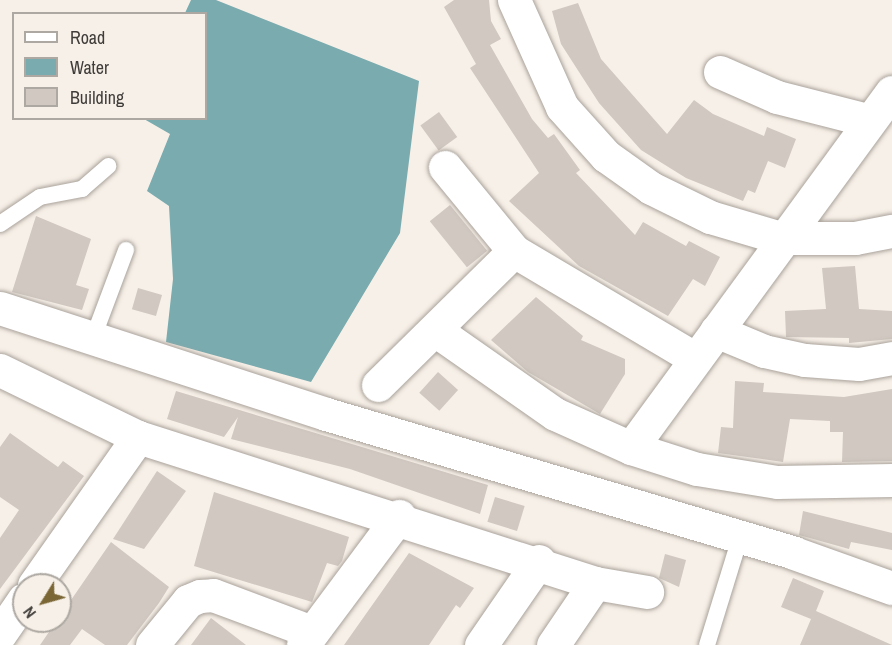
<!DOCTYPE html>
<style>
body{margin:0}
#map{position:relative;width:892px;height:645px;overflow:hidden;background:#f7f0e8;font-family:"Archivo Narrow",sans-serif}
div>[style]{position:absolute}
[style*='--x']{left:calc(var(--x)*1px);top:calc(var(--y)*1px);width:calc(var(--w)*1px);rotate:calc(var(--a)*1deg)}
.water>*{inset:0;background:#7aabaf}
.building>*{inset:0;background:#d0c8c1;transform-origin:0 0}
.roads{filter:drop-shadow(0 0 2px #a9a29b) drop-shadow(0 0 2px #a9a29b)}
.lane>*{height:16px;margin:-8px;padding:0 8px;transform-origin:8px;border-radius:8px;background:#fff}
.street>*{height:33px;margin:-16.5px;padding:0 16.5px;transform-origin:16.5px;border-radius:16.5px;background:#fff}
span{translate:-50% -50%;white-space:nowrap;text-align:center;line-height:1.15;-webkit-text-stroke:4.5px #f7f0e8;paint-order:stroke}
.legend{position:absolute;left:12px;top:12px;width:195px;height:108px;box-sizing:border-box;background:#f7f0e8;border:2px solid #ada8a2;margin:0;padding:8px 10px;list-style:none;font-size:18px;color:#3f3c39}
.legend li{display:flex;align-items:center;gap:12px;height:30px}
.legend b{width:30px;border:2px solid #ada8a2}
.north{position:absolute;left:12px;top:573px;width:60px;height:60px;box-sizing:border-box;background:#f7f0e8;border:2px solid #ada8a2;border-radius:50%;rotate:233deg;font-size:16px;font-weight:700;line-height:24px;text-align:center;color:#3f3c39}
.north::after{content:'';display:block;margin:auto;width:21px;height:27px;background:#7b6736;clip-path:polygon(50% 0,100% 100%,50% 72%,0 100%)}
</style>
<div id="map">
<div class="water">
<div style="clip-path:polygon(191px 0,216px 0,419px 81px,400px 233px,311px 382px,166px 342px,173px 279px,169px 206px,147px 191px,170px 134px,144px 119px,206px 118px,206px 14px,185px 13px)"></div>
</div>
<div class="building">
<div style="clip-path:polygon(454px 0,489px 0,491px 21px,501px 39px,490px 45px,532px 119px,548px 138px,554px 134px,580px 170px,576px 173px,635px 235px,643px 222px,686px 246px,689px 241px,720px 257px,705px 286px,693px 279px,668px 316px,579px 266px,509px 201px,539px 173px,470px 68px,476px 64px,444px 7px)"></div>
<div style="clip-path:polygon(578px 3px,601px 59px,667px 134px,694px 100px,713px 114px,764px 136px,767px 127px,796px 139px,785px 168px,768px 161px,755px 193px,748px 190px,743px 201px,686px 178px,641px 150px,599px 103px,561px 44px,552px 11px)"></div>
<div style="left:439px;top:112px;width:31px;height:23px;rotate:54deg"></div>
<div style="left:450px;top:205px;width:59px;height:26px;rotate:51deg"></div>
<div style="clip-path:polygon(36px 216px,91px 239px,76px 285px,89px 289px,82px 310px,12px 292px)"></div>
<div style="clip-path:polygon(855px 266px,859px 309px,892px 311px,892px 339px,849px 343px,849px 338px,786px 337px,785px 311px,826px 309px,822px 268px)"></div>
<div style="left:138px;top:288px;width:25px;height:22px;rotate:16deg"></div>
<div style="clip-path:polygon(536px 297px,583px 336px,581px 340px,625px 359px,625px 374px,600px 414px,528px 372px,491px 340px)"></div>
<div style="left:438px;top:372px;width:27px;height:28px;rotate:42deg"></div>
<div style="clip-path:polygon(735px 381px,764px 383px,763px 392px,844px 397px,892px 389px,892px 461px,842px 462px,843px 432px,830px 432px,830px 421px,790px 419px,783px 462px,718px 453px,721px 427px,733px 428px)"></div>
<div style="clip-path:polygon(176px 391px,488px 485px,480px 514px,350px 469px,231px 439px,238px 417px,224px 437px,167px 419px)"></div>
<div style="clip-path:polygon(10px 433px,58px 467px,63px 461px,84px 476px,0 589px,0 538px,19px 510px,0 497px,0 447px)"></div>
<div style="clip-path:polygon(157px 471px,186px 491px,144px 549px,113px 539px)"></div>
<div style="clip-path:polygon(214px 492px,349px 537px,342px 561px,338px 566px,327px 563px,312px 602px,194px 566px)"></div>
<div style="left:495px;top:497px;width:31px;height:26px;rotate:17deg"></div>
<div style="clip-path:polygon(803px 511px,892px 533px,892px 550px,851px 542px,849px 549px,799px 535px)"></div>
<div style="clip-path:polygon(111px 542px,169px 587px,159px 603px,127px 645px,105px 645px,82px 629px,70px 645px,40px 645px)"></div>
<div style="clip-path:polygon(409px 553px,474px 588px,460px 608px,456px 605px,429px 645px,344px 645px)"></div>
<div style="clip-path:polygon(665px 554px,686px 560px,679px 587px,659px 578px)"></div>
<div style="clip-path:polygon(793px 578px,824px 591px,816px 611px,892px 645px,800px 645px,811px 619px,781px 607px)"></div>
<div style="clip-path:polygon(211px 618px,246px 645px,191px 645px)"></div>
</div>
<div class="roads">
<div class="lane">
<div style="--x:0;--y:224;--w:48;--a:-34"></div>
<div style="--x:40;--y:197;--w:43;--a:-10.8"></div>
<div style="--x:82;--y:189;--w:35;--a:-41"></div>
<div style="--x:93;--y:338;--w:94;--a:-69.4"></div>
<div style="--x:707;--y:645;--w:112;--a:-72.9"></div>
</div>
<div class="street">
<div style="--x:514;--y:0;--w:117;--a:65.8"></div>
<div style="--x:562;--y:107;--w:66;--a:48.1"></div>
<div style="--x:606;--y:156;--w:55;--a:35.4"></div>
<div style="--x:651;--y:188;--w:66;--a:26.2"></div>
<div style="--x:710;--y:217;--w:74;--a:16.5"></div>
<div style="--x:781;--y:238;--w:74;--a:0"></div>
<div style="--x:855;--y:238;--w:38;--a:-11"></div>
<div style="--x:720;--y:72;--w:62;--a:23.7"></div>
<div style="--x:777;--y:97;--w:93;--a:14.3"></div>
<div style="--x:445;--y:167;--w:109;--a:50.6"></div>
<div style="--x:514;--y:251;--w:209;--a:30.7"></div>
<div style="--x:0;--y:308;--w:343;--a:18"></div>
<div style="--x:326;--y:414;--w:488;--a:16.5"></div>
<div style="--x:794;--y:553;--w:104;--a:19.7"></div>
<div style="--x:435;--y:330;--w:146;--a:35"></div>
<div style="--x:555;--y:414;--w:83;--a:24.1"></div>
<div style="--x:631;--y:448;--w:69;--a:17.7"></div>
<div style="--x:697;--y:469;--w:81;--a:9.2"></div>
<div style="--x:777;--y:482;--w:115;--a:-1"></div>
<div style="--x:716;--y:331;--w:52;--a:22.6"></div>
<div style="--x:764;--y:351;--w:42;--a:12.4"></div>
<div style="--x:805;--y:360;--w:54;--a:4.2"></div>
<div style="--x:859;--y:364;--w:34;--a:-10"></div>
<div style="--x:0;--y:370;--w:153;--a:25.9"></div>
<div style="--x:138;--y:437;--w:480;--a:17.7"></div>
<div style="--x:595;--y:583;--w:53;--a:9.8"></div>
<div style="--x:378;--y:385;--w:191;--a:-44.6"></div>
<div style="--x:631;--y:448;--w:441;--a:-53.8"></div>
<div style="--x:34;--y:585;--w:181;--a:-54.9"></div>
<div style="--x:0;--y:634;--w:42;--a:-55.6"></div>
<div style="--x:152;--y:645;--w:57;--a:-50.7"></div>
<div style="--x:188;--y:601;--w:13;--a:-23"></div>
<div style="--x:200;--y:596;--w:13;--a:-4"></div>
<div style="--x:213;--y:595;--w:106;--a:20.5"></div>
<div style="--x:303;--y:645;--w:161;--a:-53.3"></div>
<div style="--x:481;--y:645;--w:102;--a:-55.4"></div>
<div style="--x:553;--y:645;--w:75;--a:-55.9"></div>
</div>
</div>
<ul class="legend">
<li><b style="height:8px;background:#fff"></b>Road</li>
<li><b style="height:16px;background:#7aabaf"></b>Water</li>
<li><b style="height:16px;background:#d0c8c1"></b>Building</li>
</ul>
<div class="north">N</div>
</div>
